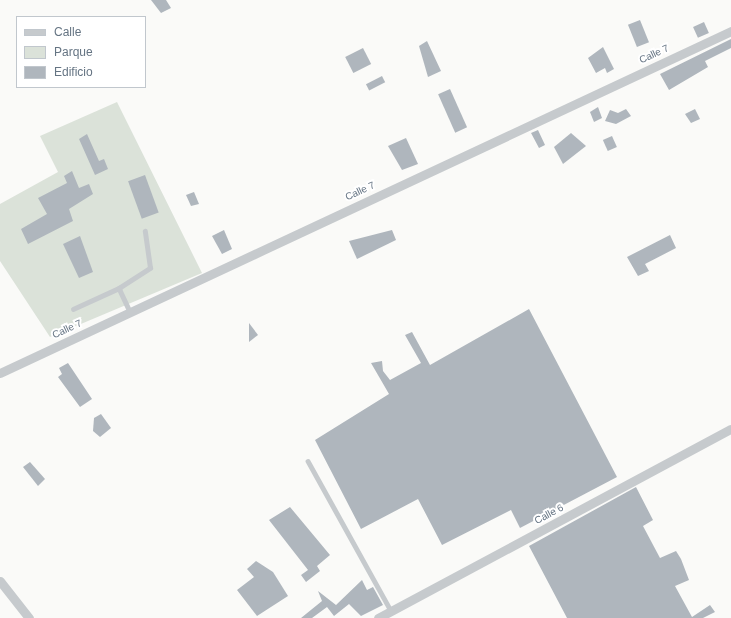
<!DOCTYPE html>
<style>
body{margin:0}
#map{position:relative;width:731px;height:618px;overflow:hidden;background:#fafaf8;font-family:Helvetica,sans-serif}
div>[style]{position:absolute}
[style*='--x']{left:calc(var(--x)*1px);top:calc(var(--y)*1px);width:calc(var(--w)*1px);rotate:calc(var(--a)*1deg)}
.green>*{inset:0;background:#dbe2d9}
.building>*{inset:0;background:#afb6bd;transform-origin:0 0}
.lane>*{height:4.5px;margin:-2.25px;padding:0 2.25px;transform-origin:2.25px;border-radius:2.25px;background:#c6cacd}
.street>*{height:9px;margin:-4.5px;padding:0 4.5px;transform-origin:4.5px;border-radius:4.5px;background:#c6cacd}
span{translate:-50% -50%;white-space:nowrap;text-align:center;line-height:1.15;-webkit-text-stroke:4px #fff;paint-order:stroke}
.street-label{font-size:10px;color:#657483}
.legend{position:absolute;left:16px;top:16px;width:130px;height:72px;box-sizing:border-box;background:#fff;border:1px solid #c1c7cd;margin:0;padding:5px 7px;list-style:none;font-size:12px;color:#657483}
.legend li{display:flex;align-items:center;gap:8px;height:20px}
.legend b{width:20px;border:1px solid #c1c7cd}
</style>
<div id="map">
<div class="green">
<div style="clip-path:polygon(117px 102px,202px 273px,50px 337px,0 261px,0 204px,58px 172px,40px 136px)"></div>
</div>
<div class="building">
<div style="clip-path:polygon(151px 0,166px 0,171px 8px,161px 13px)"></div>
<div style="left:640px;top:20px;width:24px;height:13px;rotate:68deg"></div>
<div style="left:704px;top:22px;width:12px;height:12px;rotate:66deg"></div>
<div style="clip-path:polygon(731px 39px,731px 48px,705px 61px,708px 67px,669px 90px,660px 74px)"></div>
<div style="clip-path:polygon(427px 41px,441px 71px,428px 77px,419px 46px)"></div>
<div style="clip-path:polygon(603px 47px,614px 69px,607px 73px,605px 68px,596px 73px,588px 58px)"></div>
<div style="left:363px;top:48px;width:18px;height:20px;rotate:63deg"></div>
<div style="left:382px;top:76px;width:7px;height:18px;rotate:63deg"></div>
<div style="left:450px;top:89px;width:42px;height:13px;rotate:66deg"></div>
<div style="clip-path:polygon(598px 107px,602px 118px,594px 122px,590px 112px)"></div>
<div style="clip-path:polygon(626px 109px,631px 116px,616px 124px,605px 121px,610px 110px,618px 113px)"></div>
<div style="clip-path:polygon(695px 109px,700px 119px,691px 123px,685px 114px)"></div>
<div style="clip-path:polygon(538px 130px,545px 145px,539px 148px,531px 133px)"></div>
<div style="clip-path:polygon(571px 133px,586px 146px,563px 164px,554px 147px)"></div>
<div style="clip-path:polygon(87px 134px,99px 161px,104px 159px,108px 169px,95px 175px,79px 139px)"></div>
<div style="left:612px;top:136px;width:12px;height:10px;rotate:66deg"></div>
<div style="clip-path:polygon(406px 138px,418px 164px,402px 170px,388px 146px)"></div>
<div style="clip-path:polygon(72px 171px,79px 188px,89px 184px,93px 194px,69px 209px,73px 221px,28px 244px,21px 229px,47px 214px,38px 198px,67px 183px,64px 176px)"></div>
<div style="left:145px;top:175px;width:40px;height:18px;rotate:70deg"></div>
<div style="clip-path:polygon(194px 192px,199px 204px,191px 206px,186px 195px)"></div>
<div style="clip-path:polygon(224px 230px,232px 249px,222px 254px,212px 236px)"></div>
<div style="clip-path:polygon(392px 230px,396px 240px,357px 259px,349px 241px)"></div>
<div style="clip-path:polygon(670px 235px,676px 248px,645px 264px,649px 271px,638px 276px,627px 257px)"></div>
<div style="clip-path:polygon(80px 236px,93px 272px,79px 278px,63px 244px)"></div>
<div style="clip-path:polygon(529px 309px,617px 477px,520px 528px,511px 510px,442px 545px,418px 499px,361px 529px,315px 440px,389px 394px,371px 363px,382px 361px,383px 371px,390px 380px,421px 363px,405px 335px,412px 332px,430px 365px)"></div>
<div style="clip-path:polygon(249px 323px,258px 335px,249px 342px)"></div>
<div style="clip-path:polygon(68px 363px,92px 399px,80px 407px,58px 377px,62px 374px,59px 368px)"></div>
<div style="clip-path:polygon(101px 414px,111px 428px,100px 437px,93px 431px,94px 418px)"></div>
<div style="clip-path:polygon(30px 462px,45px 479px,38px 486px,23px 467px)"></div>
<div style="clip-path:polygon(636px 487px,653px 520px,643px 526px,660px 558px,676px 551px,681px 559px,689px 580px,675px 586px,692px 617px,710px 605px,715px 612px,703px 618px,567px 618px,529px 546px)"></div>
<div style="clip-path:polygon(290px 507px,330px 555px,317px 566px,320px 571px,306px 582px,301px 575px,308px 570px,269px 520px)"></div>
<div style="clip-path:polygon(256px 561px,273px 572px,288px 596px,257px 616px,237px 590px,254px 577px,247px 569px)"></div>
<div style="clip-path:polygon(362px 580px,367px 590px,373px 587px,383px 605px,361px 616px,349px 604px,334px 616px,327px 607px,312px 618px,301px 618px,322px 601px,318px 591px,336px 605px)"></div>
</div>
<div class="lane">
<div style="--x:119;--y:288;--w:37;--a:-33"></div>
<div style="--x:150;--y:268;--w:37;--a:-98"></div>
<div style="--x:73;--y:309;--w:51;--a:-24.5"></div>
<div style="--x:119;--y:288;--w:26;--a:65"></div>
<div style="--x:308;--y:461;--w:171;--a:61"></div>
</div>
<div class="street">
<div style="--x:0;--y:373;--w:807;--a:-25.07"></div>
<div style="--x:0;--y:581;--w:47;--a:51.9"></div>
<div style="--x:378;--y:618;--w:400;--a:-28.2"></div>
</div>
<div class="street-label">
<span style="left:654px;top:54px;rotate:-25deg">Calle 7</span>
<span style="left:360px;top:191px;rotate:-25deg">Calle 7</span>
<span style="left:67px;top:329px;rotate:-25deg">Calle 7</span>
<span style="left:549px;top:514px;rotate:-28deg">Calle 6</span>
</div>
<ul class="legend">
<li><b style="height:5px;background:#c6cacd"></b>Calle</li>
<li><b style="height:11px;background:#dbe2d9"></b>Parque</li>
<li><b style="height:11px;background:#afb6bd"></b>Edificio</li>
</ul>
</div>
